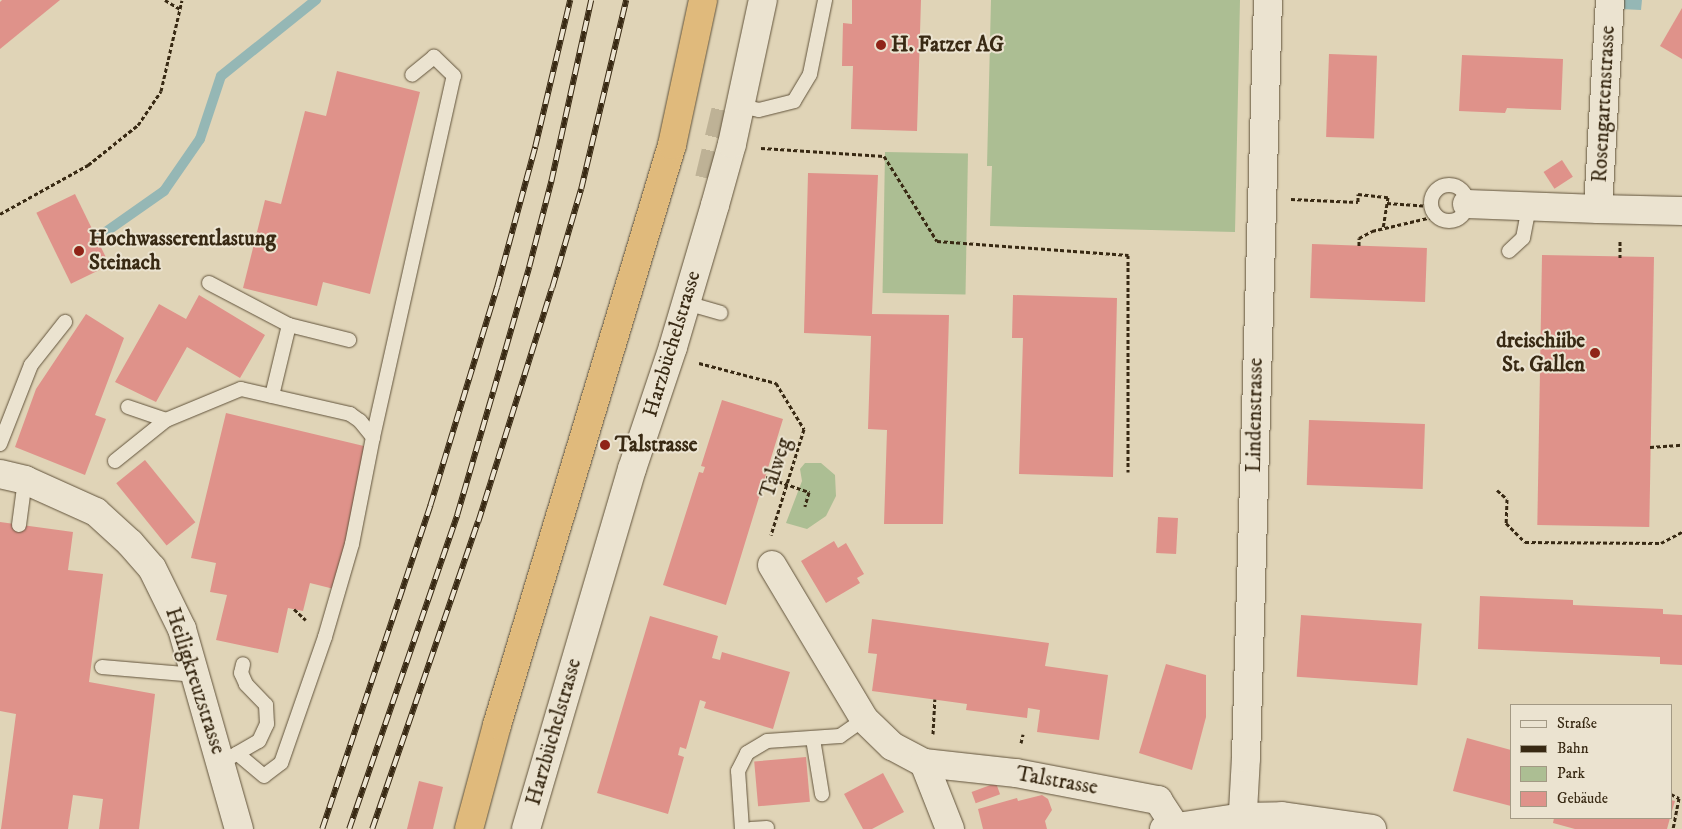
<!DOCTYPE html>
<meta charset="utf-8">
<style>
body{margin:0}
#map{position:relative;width:1682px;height:829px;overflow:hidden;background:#e0d4b7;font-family:"IM FELL DW Pica",serif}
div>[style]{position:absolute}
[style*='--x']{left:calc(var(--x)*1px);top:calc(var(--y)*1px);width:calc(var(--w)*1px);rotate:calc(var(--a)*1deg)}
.green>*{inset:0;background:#acbe93;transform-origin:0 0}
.water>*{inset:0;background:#95b7b5}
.stream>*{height:10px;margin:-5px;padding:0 5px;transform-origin:5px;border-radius:5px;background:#95b7b5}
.building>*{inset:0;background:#df928a;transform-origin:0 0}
.highway-tunnel>*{height:28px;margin-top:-14px;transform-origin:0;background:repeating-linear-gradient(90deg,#beb296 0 28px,transparent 0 42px)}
.path>*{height:3px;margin-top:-1.5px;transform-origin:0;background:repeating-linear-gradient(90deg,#382913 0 4px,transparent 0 6.5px)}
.roads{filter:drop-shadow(0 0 1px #62543c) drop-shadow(0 0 1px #62543c)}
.lane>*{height:14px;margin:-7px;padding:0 7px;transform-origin:7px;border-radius:7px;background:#ebe3d0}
.lane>.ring{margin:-7px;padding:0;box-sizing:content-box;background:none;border:14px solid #ebe3d0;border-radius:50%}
.street>*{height:28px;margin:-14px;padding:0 14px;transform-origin:14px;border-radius:14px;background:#ebe3d0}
.secondary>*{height:28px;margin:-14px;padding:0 14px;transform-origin:14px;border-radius:14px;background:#ebe3d0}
.highway>*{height:28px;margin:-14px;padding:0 14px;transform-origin:14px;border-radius:14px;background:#e0ba7c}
.rail>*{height:5.5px;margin-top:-2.75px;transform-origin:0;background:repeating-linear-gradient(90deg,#ebe3d0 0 11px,#382913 0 22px);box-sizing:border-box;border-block:1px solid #382913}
.dots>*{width:14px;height:14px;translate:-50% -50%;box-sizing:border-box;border:2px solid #ebe3d0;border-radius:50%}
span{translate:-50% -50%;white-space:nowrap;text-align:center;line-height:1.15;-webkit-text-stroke:4px #ebe3d0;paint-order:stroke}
.poi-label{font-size:21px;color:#382913;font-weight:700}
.left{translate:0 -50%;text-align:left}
.right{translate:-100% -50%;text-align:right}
.street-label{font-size:21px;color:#382913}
.legend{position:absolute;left:1510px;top:704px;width:162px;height:115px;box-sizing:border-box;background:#ebe3d0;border:1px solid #a39984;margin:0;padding:6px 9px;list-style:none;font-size:15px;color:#382913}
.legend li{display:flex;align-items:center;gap:10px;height:25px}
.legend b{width:25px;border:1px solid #a39984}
</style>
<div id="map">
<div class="green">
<div style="clip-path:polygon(991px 0,1240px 0,1235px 232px,990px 226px,992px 166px,987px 166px)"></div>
<div style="left:885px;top:152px;width:83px;height:141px;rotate:1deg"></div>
<div style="clip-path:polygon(805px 463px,821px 463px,835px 475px,836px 496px,826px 516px,807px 529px,786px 523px,802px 481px,800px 469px)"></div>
</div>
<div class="water">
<div style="clip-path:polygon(1620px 0,1642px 0,1641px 10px,1620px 9px)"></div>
</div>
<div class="stream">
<div style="--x:97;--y:238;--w:82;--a:-35"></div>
<div style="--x:164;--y:191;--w:63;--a:-55.3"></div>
<div style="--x:200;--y:139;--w:66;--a:-71.6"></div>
<div style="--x:221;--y:76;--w:122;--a:-38.7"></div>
</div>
<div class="building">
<div style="clip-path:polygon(2px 0,60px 0,0 49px,0 2px)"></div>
<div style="clip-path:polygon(852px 0,921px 0,917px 131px,851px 129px,853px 66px,842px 66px,843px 23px,852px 24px)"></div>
<div style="clip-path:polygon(1682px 8px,1682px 59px,1660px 46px)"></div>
<div style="left:1329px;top:54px;width:48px;height:83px;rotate:2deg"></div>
<div style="clip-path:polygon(1462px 55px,1563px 59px,1561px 110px,1507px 108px,1505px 113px,1459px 111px)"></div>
<div style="clip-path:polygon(337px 71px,420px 92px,370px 294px,323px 282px,317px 306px,243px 288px,265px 200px,281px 204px,305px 111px,326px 116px)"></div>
<div style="left:1562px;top:160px;width:20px;height:22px;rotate:57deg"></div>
<div style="clip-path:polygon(808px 173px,878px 175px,872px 314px,949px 315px,943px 524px,884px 524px,887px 430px,868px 429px,871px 336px,804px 333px)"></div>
<div style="left:75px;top:194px;width:79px;height:43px;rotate:64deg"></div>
<div style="left:1312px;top:244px;width:115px;height:54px;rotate:2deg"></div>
<div style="left:1654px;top:257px;width:270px;height:112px;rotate:91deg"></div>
<div style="clip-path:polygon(199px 295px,265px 335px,240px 378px,187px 347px,156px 402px,115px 382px,159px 304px,186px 319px)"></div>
<div style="clip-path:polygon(1013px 295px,1117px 298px,1113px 477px,1019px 474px,1023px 338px,1012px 338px)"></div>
<div style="clip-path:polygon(86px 314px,124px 338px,95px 415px,106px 419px,85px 475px,15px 447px,36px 389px)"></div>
<div style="clip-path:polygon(722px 400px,783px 419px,726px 605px,663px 585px,699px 472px,703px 473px,705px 467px,701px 466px)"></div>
<div style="clip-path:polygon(226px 413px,368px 447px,334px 589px,310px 583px,303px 611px,288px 608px,278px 653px,216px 640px,227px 595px,210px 592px,216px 563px,191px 558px)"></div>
<div style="left:1309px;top:420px;width:116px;height:65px;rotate:2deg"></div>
<div style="left:145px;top:460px;width:80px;height:37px;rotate:51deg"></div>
<div style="left:1158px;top:517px;width:20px;height:36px;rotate:3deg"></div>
<div style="clip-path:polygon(0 522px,73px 532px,68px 570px,103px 574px,89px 682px,155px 694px,139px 829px,99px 829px,103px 799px,73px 795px,68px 829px,1px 829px,16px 714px,0 711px)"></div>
<div style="clip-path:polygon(834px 541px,838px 548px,846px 543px,864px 574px,857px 578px,860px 583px,826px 603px,801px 561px)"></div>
<div style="clip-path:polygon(1480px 596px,1573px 600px,1573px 605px,1663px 609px,1663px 614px,1682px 615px,1682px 665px,1660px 664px,1660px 657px,1478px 649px)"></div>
<div style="left:1301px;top:615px;width:121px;height:62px;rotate:4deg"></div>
<div style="clip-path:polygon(650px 616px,718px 636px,712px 658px,720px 660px,722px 652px,790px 672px,773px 729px,704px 708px,706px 702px,700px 700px,686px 749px,680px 747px,678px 755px,684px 757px,668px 814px,597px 793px)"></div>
<div style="clip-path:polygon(872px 619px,1049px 643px,1045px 666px,1108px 675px,1099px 740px,1037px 732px,1040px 710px,1028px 708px,1027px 718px,966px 710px,967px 704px,872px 691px,877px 654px,868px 653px)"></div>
<div style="clip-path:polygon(1166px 664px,1206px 675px,1206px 717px,1192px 770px,1139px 753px)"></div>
<div style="clip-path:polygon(1467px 738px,1511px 750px,1511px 806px,1453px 791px)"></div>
<div style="left:806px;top:757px;width:45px;height:52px;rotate:85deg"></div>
<div style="clip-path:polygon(883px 773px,904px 812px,872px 829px,863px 829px,844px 794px)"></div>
<div style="clip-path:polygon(419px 781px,443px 787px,433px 829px,407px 829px)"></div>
<div style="left:996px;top:783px;width:12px;height:26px;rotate:70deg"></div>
<div style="clip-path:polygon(1042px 795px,1048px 799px,1052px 810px,1045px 821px,1047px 829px,983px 829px,978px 809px,1017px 798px,1018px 801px)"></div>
<div style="clip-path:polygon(1671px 800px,1675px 801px,1671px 814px)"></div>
<div style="clip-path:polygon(1554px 818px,1670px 818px,1667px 829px,1575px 829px,1553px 823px)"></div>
</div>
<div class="highway-tunnel">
<div style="--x:709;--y:179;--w:82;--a:-76.6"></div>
</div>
<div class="path">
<div style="--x:165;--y:0;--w:17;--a:31"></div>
<div style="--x:761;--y:148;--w:123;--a:3.7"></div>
<div style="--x:884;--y:156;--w:100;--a:58.1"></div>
<div style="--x:937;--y:241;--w:192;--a:4.2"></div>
<div style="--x:1128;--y:255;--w:217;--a:90"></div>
<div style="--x:1291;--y:199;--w:67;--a:2.6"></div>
<div style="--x:1358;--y:202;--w:8;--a:-90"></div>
<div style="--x:1358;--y:194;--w:30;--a:6"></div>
<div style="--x:1388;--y:197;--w:32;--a:99"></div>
<div style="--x:1387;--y:203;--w:43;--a:4"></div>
<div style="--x:0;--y:214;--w:101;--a:-29.1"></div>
<div style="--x:88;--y:165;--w:64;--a:-38.7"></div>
<div style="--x:138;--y:125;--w:41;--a:-55.9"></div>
<div style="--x:161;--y:91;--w:93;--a:-77"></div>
<div style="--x:1359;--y:246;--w:8;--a:-90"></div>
<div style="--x:1359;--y:238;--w:15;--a:-28"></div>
<div style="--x:1372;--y:231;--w:66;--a:-13.2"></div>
<div style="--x:1620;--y:258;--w:19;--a:-90"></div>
<div style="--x:699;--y:363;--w:80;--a:14.6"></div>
<div style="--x:776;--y:383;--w:54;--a:58.7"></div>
<div style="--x:804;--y:429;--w:111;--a:107.3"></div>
<div style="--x:1650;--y:447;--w:32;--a:-4"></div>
<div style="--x:766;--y:477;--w:46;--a:19.2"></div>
<div style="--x:809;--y:492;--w:15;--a:106"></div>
<div style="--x:1497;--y:490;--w:13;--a:42"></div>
<div style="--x:1507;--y:499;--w:24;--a:92"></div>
<div style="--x:1506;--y:523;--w:27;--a:45"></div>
<div style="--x:1525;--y:542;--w:136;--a:0.4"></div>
<div style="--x:1661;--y:543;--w:24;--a:-28"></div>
<div style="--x:294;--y:609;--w:16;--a:43"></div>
<div style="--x:933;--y:734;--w:35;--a:-87"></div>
<div style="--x:1021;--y:743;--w:9;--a:-77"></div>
<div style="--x:1671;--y:794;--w:9;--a:27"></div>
<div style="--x:1679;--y:798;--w:32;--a:101"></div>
</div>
<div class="roads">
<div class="lane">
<div style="--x:740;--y:106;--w:19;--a:12"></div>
<div style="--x:759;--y:110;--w:36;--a:-14"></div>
<div style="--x:794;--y:101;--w:31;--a:-59"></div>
<div style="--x:810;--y:74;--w:76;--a:-78.5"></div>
<div class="ring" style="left:1431px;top:185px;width:22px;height:22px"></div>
<div style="--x:1509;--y:251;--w:19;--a:-43"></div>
<div style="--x:1523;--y:238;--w:33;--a:-79"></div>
<div style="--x:209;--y:283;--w:90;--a:27.7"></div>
<div style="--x:289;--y:325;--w:73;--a:103.5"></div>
<div style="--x:686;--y:303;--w:36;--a:16"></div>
<div style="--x:289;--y:325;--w:62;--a:14"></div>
<div style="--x:128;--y:407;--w:40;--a:18.9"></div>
<div style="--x:373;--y:437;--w:370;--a:-77.4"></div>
<div style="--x:454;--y:76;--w:28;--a:-136"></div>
<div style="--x:434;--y:57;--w:28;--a:141"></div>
<div style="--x:0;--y:444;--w:85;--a:-68.6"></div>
<div style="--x:31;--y:365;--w:55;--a:-51.7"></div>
<div style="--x:115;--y:461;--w:65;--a:-38.8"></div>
<div style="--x:166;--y:420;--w:81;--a:-22.5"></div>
<div style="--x:241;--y:389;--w:112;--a:12.9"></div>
<div style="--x:350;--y:414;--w:12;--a:35"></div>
<div style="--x:360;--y:421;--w:21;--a:51"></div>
<div style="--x:373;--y:437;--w:109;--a:101.1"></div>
<div style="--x:352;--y:544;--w:97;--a:106.2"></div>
<div style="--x:325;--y:637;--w:133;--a:109.2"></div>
<div style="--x:281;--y:763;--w:21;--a:143"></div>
<div style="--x:264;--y:776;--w:35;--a:-140"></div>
<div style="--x:19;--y:525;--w:45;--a:-82.4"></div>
<div style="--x:102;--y:667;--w:94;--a:4.9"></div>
<div style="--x:813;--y:739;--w:56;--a:80.7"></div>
<div style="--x:231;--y:757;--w:32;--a:-30"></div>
<div style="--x:259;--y:741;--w:19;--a:-65"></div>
<div style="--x:267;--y:724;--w:19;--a:-93"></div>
<div style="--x:266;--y:705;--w:29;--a:-134"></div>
<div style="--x:246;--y:684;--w:12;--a:-114"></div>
<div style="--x:241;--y:673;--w:9;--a:-77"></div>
<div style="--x:742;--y:829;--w:58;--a:-93.9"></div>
<div style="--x:738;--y:771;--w:20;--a:-63"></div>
<div style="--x:747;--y:753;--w:23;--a:-31"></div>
<div style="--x:767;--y:741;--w:73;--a:-3.9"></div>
<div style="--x:840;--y:736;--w:29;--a:-35"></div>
<div style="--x:751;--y:829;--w:16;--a:-4"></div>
</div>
<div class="street">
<div style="--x:1610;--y:0;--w:209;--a:93.3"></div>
<div style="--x:1598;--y:209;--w:84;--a:1.4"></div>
<div style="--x:1467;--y:204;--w:131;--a:2.2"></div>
<div style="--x:0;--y:474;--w:26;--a:13"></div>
<div style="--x:25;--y:480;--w:78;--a:24.3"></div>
<div style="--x:96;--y:512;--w:46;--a:42.4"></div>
<div style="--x:130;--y:543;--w:33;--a:49"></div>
<div style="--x:152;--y:568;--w:68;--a:63.8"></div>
<div style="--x:182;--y:629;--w:208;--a:74.1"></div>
<div style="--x:772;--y:565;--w:179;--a:59.1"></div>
<div style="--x:864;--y:719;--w:39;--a:44"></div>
<div style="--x:892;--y:746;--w:36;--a:28"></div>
<div style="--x:950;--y:829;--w:71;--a:-111.5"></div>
<div style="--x:924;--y:763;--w:93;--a:6.2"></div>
<div style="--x:1016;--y:773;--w:145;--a:10.8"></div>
<div style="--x:1158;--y:800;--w:31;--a:57"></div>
<div style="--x:1164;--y:829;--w:80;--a:-8.6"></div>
<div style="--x:1243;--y:817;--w:39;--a:-1"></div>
<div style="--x:1282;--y:816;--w:91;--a:8.2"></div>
<div style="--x:1242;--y:829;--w:71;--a:-86.8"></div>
<div style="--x:1246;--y:758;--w:758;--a:-88.34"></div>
</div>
<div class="secondary">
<div style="--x:526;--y:829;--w:375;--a:-73.6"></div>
<div style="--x:632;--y:469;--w:129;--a:-71.4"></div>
<div style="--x:673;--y:347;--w:148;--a:-73.5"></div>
<div style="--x:715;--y:205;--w:63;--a:-74.4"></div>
<div style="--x:732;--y:144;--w:147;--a:-77.9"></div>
</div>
<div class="highway">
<div style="--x:469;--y:829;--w:108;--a:-74.9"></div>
<div style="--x:497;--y:725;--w:606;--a:-73.21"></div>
<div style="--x:672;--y:145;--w:148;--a:-77.9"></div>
</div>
</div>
<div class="rail">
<div style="--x:322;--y:829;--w:341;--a:-71.5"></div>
<div style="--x:430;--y:506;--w:229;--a:-73"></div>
<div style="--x:497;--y:287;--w:145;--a:-74.8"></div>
<div style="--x:535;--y:147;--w:151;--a:-76.6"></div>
<div style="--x:349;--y:829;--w:332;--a:-71"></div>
<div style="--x:457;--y:515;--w:128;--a:-73.7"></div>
<div style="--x:493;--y:392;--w:130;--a:-73.9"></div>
<div style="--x:529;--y:267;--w:88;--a:-75.5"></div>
<div style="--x:551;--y:182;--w:186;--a:-77.6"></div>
<div style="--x:372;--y:829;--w:325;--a:-71"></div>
<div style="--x:478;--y:522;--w:245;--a:-72.5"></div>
<div style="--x:552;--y:288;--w:103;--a:-73.7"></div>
<div style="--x:581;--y:189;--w:194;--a:-76.6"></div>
</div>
<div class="dots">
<div style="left:881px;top:45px;background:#8f2418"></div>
<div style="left:79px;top:251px;background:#8f2418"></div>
<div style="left:1595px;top:353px;background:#8f2418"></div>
<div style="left:605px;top:445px;background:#8f2418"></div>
</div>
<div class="poi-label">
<span class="left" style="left:891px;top:45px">H. Fatzer AG</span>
<span class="left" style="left:89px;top:251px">Hochwasserentlastung<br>Steinach</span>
<span class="right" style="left:1585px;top:353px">dreischiibe<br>St. Gallen</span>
<span class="left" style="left:615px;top:445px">Talstrasse</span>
</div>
<div class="street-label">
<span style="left:1604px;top:104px;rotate:-87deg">Rosengartenstrasse</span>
<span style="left:672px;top:344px;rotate:-73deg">Harzbüchelstrasse</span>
<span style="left:1255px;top:415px;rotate:-89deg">Lindenstrasse</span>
<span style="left:776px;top:468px;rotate:-73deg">Talweg</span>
<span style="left:195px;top:681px;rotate:72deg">Heiligkreuzstrasse</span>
<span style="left:554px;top:732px;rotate:-74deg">Harzbüchelstrasse</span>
<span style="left:1057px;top:781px;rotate:10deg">Talstrasse</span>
</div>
<ul class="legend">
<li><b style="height:6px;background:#ebe3d0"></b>Straße</li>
<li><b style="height:6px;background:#382913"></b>Bahn</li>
<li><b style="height:14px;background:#acbe93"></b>Park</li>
<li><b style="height:14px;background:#df928a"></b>Gebäude</li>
</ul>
</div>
